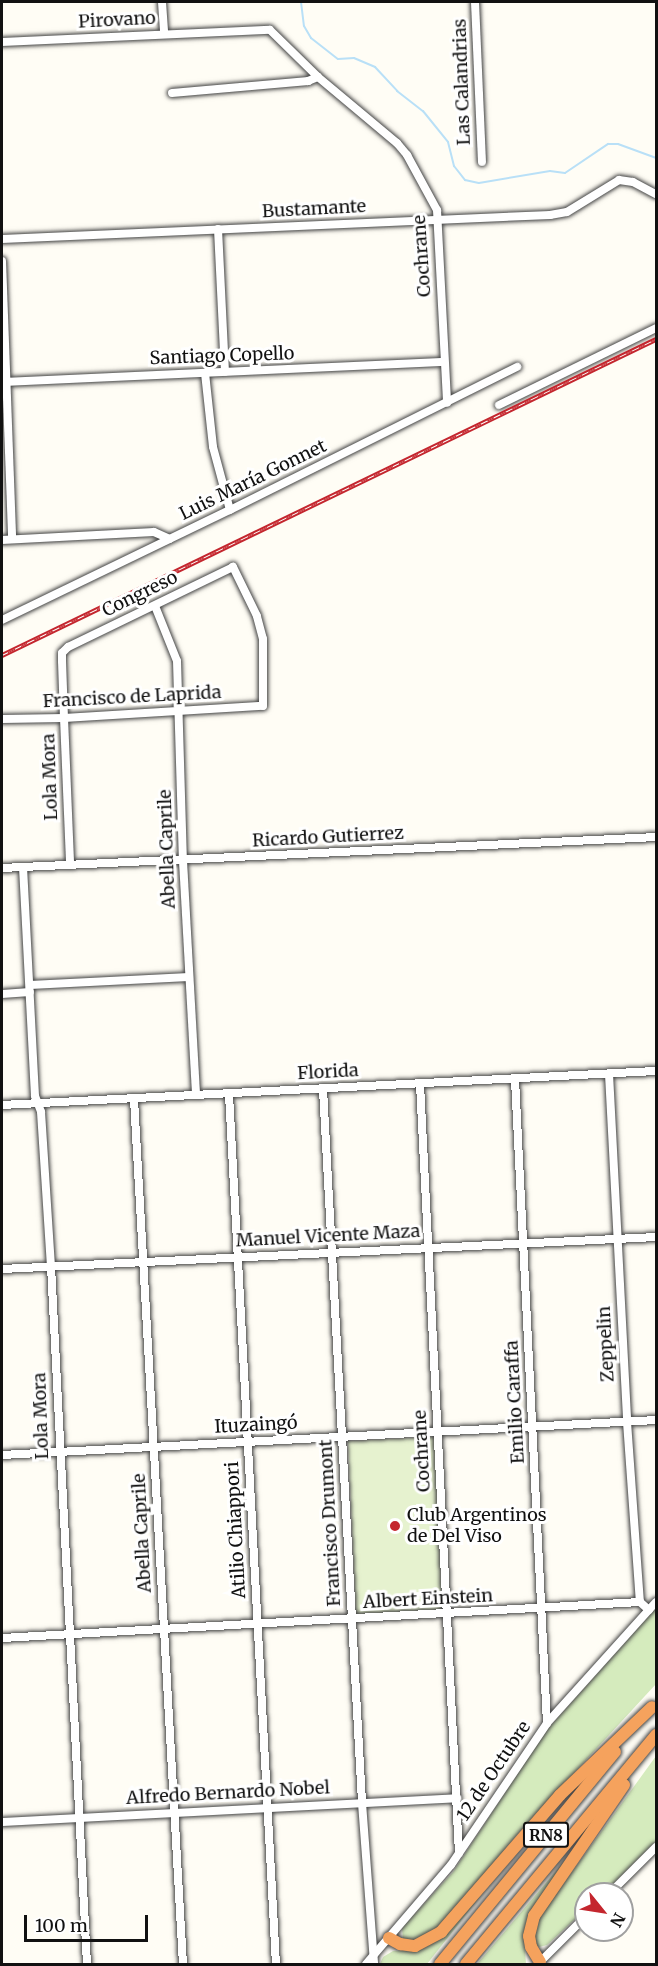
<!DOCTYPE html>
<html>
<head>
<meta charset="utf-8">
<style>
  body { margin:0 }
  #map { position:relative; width:658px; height:1966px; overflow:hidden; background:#fffdf5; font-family:Merriweather,serif }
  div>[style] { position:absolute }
  .green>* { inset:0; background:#d5ebbd }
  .pitch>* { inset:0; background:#e6f2cf }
  .stream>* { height:2px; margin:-1px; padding:0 1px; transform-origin:1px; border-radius:1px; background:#b9e0f7 }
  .roads { filter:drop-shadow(0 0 2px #444) drop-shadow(0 0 2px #444) }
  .minor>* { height:8px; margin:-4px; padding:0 4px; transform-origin:4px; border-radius:4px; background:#fff }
  .highway>* { height:12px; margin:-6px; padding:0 6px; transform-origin:6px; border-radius:6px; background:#f5a25d }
  .rail>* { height:4.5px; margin-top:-2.25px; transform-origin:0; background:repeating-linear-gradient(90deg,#fff 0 7px,#c4262e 0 14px); box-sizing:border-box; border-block:2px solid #c4262e }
  .dots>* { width:16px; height:16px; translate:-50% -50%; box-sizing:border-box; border:3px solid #fff; border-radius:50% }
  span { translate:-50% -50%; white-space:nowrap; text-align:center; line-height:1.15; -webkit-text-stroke:6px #fff; paint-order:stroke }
  .shield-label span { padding:2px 4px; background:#fff; border:2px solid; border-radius:4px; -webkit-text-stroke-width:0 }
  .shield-label { font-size:16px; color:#111; font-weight:700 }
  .street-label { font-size:18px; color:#111 }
  .poi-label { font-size:18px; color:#111 }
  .left { translate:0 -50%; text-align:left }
  .frame { position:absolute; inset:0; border:3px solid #111; pointer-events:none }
  .north { position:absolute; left:574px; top:1882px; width:60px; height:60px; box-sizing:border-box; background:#fff; border:2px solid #a0a0a0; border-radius:50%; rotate:120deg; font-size:16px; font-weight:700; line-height:24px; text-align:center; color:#111 }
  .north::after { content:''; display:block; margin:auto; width:21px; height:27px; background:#c4262e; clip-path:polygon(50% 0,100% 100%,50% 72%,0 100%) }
  .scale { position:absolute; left:24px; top:1915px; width:124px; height:27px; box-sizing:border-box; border:3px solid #111; border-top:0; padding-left:8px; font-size:18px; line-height:21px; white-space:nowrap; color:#111; -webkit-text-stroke:4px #fff; paint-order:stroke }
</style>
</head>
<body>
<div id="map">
  <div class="green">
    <i style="clip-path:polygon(656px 1608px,656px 1684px,516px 1836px,441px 1927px,420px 1941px,403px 1939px,402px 1928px,453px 1872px,545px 1732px)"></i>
    <i style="clip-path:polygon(656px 1756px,656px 1841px,603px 1894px,586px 1894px,586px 1909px,547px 1945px,539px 1947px,536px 1944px,533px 1926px)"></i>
    <i style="clip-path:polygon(573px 1851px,526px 1923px,524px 1936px,526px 1964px,477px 1964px)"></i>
    <i style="clip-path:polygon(513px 1855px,427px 1964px,380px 1964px,383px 1957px,393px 1951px,416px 1950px)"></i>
  </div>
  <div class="pitch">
    <i style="clip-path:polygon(435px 1437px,442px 1611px,356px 1615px,348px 1441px)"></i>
  </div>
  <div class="stream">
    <i style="left:301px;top:2px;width:24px;rotate:83deg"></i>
    <i style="left:304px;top:26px;width:14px;rotate:60deg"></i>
    <i style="left:311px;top:38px;width:34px;rotate:38deg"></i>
    <i style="left:338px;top:59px;width:16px;rotate:-4deg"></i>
    <i style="left:354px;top:58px;width:23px;rotate:23deg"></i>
    <i style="left:375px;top:67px;width:33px;rotate:47deg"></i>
    <i style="left:397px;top:91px;width:33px;rotate:38deg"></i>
    <i style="left:423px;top:111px;width:40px;rotate:51deg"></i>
    <i style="left:448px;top:142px;width:25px;rotate:76deg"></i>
    <i style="left:454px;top:166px;width:18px;rotate:52deg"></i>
    <i style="left:465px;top:180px;width:14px;rotate:12deg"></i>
    <i style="left:479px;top:183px;width:72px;rotate:-9.6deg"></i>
    <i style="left:550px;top:171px;width:15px;rotate:8deg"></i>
    <i style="left:565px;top:173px;width:52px;rotate:-34deg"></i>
    <i style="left:608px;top:144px;width:10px"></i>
    <i style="left:618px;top:144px;width:40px;rotate:20.2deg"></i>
  </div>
  <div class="roads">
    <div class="minor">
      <i style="left:162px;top:2px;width:32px;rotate:86deg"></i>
      <i style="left:475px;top:2px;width:160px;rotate:87.5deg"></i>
      <i style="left:2px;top:42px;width:268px;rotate:-2.6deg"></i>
      <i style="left:270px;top:30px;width:67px;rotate:44.4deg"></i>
      <i style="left:318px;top:77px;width:103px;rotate:39.9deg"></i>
      <i style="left:397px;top:143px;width:16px;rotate:50deg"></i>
      <i style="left:407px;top:155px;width:63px;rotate:61.4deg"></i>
      <i style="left:437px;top:210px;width:193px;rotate:87deg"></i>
      <i style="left:172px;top:93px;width:137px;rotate:-5deg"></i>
      <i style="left:308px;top:81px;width:11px;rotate:-22deg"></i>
      <i style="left:218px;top:229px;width:143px;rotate:87.2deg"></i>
      <i style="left:2px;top:239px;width:549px;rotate:-2.51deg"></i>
      <i style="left:550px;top:215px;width:17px;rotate:-10deg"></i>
      <i style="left:567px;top:212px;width:61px;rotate:-31.6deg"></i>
      <i style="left:619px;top:180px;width:14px;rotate:8deg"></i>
      <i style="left:633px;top:182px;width:26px;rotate:28deg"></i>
      <i style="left:2px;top:261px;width:278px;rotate:87.9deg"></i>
      <i style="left:205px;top:373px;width:74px;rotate:83.8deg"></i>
      <i style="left:213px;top:447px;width:65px;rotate:74.9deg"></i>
      <i style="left:2px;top:382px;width:441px;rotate:-2.6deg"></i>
      <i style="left:499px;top:405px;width:175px;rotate:-26.1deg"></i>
      <i style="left:2px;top:540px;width:152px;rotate:-3deg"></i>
      <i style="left:154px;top:532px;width:17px;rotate:24deg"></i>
      <i style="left:155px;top:606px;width:59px;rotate:68.2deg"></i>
      <i style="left:177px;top:661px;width:200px;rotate:88.3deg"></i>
      <i style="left:183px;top:861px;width:234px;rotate:86.8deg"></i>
      <i style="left:2px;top:620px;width:253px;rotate:-25.8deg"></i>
      <i style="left:230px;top:510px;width:321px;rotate:-26.5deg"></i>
      <i style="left:2px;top:719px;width:62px;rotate:-0.9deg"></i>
      <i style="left:64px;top:718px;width:199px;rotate:-3.5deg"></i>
      <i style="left:263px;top:706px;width:67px;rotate:-90deg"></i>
      <i style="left:263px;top:639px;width:24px;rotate:-105deg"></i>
      <i style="left:257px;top:616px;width:55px;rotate:-116.1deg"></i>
      <i style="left:233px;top:567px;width:183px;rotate:154.1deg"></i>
      <i style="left:68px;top:647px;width:8px;rotate:135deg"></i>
      <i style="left:62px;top:653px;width:8px;rotate:90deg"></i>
      <i style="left:62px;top:661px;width:57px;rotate:88deg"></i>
      <i style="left:64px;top:718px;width:146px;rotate:87.6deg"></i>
      <i style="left:23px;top:867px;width:229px;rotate:87deg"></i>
      <i style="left:35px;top:1096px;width:17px;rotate:69deg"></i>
      <i style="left:41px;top:1112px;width:154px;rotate:86.3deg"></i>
      <i style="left:51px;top:1266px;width:699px;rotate:87.05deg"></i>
      <i style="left:2px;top:868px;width:655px;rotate:-2.71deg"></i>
      <i style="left:30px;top:985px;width:159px;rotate:-2.9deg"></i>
      <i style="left:2px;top:994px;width:28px;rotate:-4deg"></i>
      <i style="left:609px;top:1074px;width:348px;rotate:87deg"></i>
      <i style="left:627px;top:1422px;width:180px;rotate:85.9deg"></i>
      <i style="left:640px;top:1602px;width:12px;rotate:42deg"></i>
      <i style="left:515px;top:1079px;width:645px;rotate:87.16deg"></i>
      <i style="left:420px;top:1084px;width:770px;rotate:87.1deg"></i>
      <i style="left:323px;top:1089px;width:715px;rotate:86.87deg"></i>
      <i style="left:362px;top:1803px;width:161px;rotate:85.7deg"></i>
      <i style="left:229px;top:1094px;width:871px;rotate:86.91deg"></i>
      <i style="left:134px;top:1099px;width:866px;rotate:86.76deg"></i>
      <i style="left:2px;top:1105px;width:655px;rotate:-2.98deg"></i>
      <i style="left:2px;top:1269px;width:655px;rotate:-2.8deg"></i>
      <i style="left:2px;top:1455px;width:655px;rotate:-3.06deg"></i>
      <i style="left:2px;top:1638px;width:639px;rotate:-3.23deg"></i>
      <i style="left:2px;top:1822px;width:456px;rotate:-3deg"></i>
      <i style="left:609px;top:1894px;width:66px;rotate:-45deg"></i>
      <i style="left:366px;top:1964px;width:130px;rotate:-49.4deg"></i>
      <i style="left:451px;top:1865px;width:171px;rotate:-55.9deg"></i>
      <i style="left:547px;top:1723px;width:163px;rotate:-48deg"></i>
      <i style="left:538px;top:1964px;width:68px;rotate:-45deg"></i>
    </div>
    <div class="highway">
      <i style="left:389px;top:1938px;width:13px;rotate:29deg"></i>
      <i style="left:400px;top:1944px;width:15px;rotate:8deg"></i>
      <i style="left:415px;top:1946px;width:30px;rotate:-28deg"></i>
      <i style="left:441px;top:1932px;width:181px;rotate:-49deg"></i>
      <i style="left:560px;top:1795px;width:127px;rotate:-43.7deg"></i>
      <i style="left:540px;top:1962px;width:17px;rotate:-121deg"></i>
      <i style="left:531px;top:1947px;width:11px;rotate:-100deg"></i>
      <i style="left:529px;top:1936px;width:21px;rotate:-76deg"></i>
      <i style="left:534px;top:1916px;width:159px;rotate:-55.5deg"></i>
      <i style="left:440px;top:1964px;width:275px;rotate:-50.5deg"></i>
      <i style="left:466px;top:1964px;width:298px;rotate:-50.3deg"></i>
    </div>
  </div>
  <div class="rail">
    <i style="left:2px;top:655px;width:726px;rotate:-25.79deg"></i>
  </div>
  <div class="dots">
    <i style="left:395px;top:1526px;background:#c4262e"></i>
  </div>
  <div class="shield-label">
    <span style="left:546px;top:1835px">RN8</span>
  </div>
  <div class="street-label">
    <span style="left:117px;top:20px;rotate:-3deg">Pirovano</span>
    <span style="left:462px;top:82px;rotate:-92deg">Las Calandrias</span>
    <span style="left:314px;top:209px;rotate:-3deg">Bustamante</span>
    <span style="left:422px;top:256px;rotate:-94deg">Cochrane</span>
    <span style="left:222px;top:356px;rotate:-2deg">Santiago Copello</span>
    <span style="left:253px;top:480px;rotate:-26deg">Luis María Gonnet</span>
    <span style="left:140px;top:594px;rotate:-26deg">Congreso</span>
    <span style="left:132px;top:697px;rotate:-3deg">Francisco de Laprida</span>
    <span style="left:50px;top:777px;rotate:-92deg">Lola Mora</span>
    <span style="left:328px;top:837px;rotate:-3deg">Ricardo Gutierrez</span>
    <span style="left:167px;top:849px;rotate:-92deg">Abella Caprile</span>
    <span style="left:328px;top:1072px;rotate:-3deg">Florida</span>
    <span style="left:328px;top:1236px;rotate:-3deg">Manuel Vicente Maza</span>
    <span style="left:606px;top:1344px;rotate:-93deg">Zeppelin</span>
    <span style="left:515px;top:1402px;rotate:-93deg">Emilio Caraffa</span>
    <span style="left:41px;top:1416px;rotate:-92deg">Lola Mora</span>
    <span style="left:256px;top:1425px;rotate:-3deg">Ituzaingó</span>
    <span style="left:422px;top:1451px;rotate:-93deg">Cochrane</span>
    <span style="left:330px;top:1523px;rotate:-93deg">Francisco Drumont</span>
    <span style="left:236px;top:1530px;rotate:-93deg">Atilio Chiappori</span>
    <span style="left:142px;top:1533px;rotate:-93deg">Abella Caprile</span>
    <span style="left:428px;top:1599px;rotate:-3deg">Albert Einstein</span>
    <span style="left:494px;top:1771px;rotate:-56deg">12 de Octubre</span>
    <span style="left:228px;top:1793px;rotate:-3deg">Alfredo Bernardo Nobel</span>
  </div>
  <div class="poi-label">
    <span class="left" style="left:407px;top:1526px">Club Argentinos<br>de Del Viso</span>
  </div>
  <div class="frame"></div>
  <div class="north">N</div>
  <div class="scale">100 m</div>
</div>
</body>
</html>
